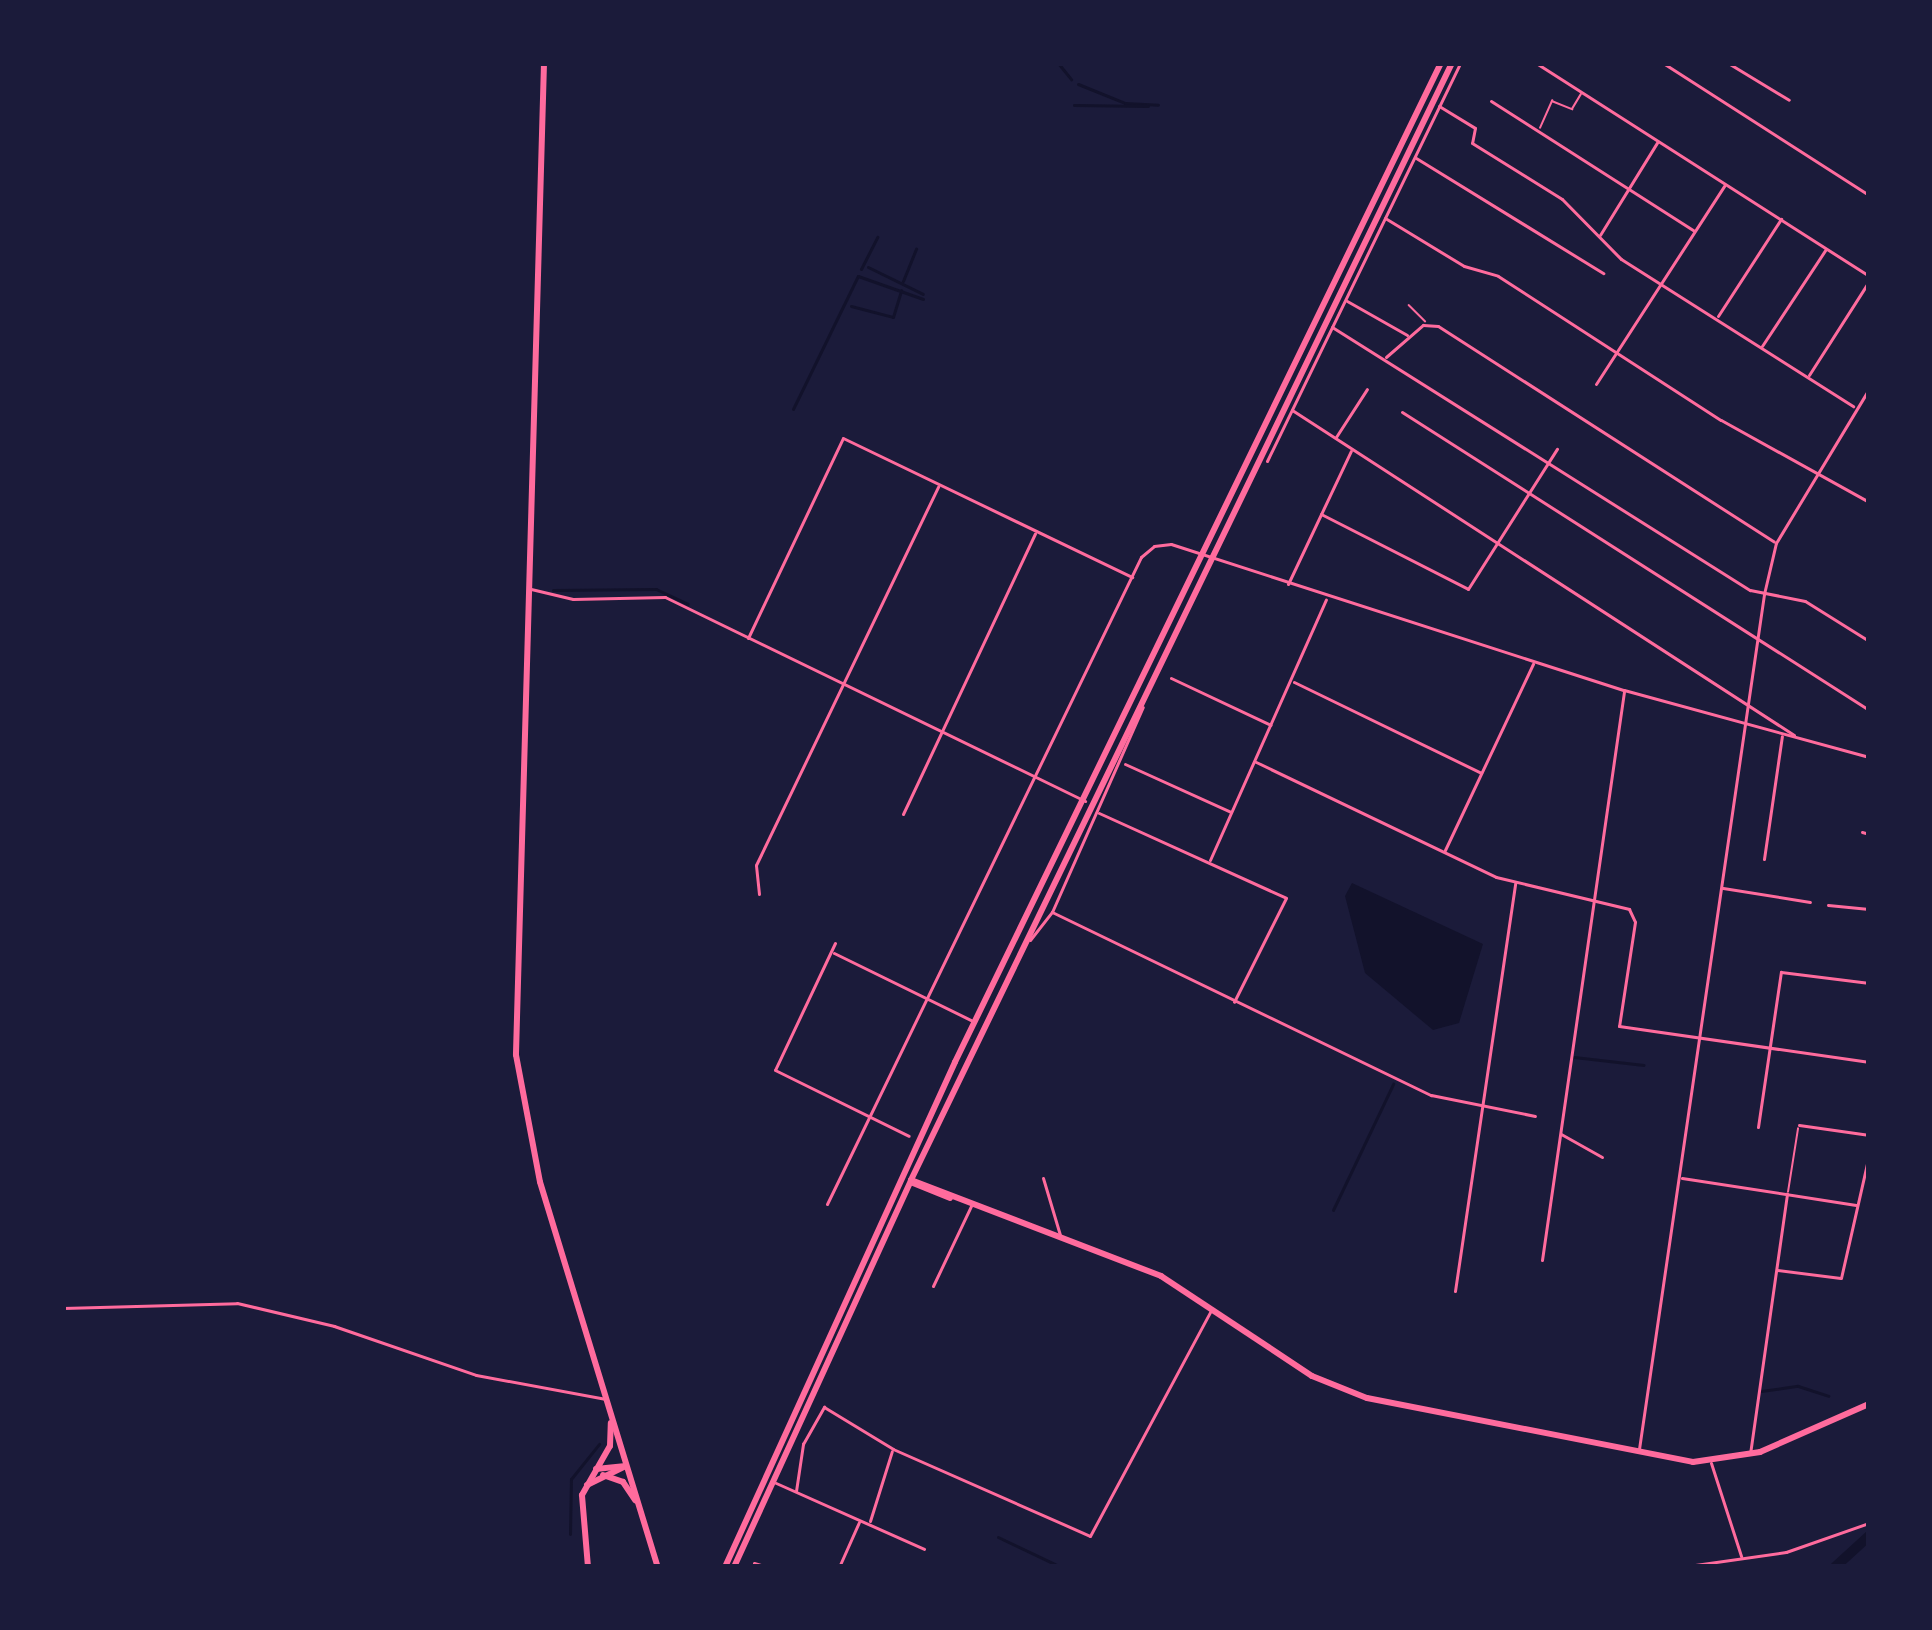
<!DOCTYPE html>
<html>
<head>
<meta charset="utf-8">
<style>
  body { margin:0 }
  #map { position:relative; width:1932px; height:1630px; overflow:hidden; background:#1b1b3a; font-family:"Sofia Sans Condensed",sans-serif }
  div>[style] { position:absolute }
  .water>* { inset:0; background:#12122b }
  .stream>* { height:3px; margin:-1.5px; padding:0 1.5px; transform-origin:1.5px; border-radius:1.5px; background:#12122b }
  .river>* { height:10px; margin:-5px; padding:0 5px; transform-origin:5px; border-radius:5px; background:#12122b }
  .service>* { height:1.5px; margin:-0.75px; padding:0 0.75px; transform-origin:0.75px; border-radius:0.75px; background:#ff6b9d }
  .minor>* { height:3px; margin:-1.5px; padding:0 1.5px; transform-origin:1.5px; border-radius:1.5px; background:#ff6b9d }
  .secondary>* { height:6px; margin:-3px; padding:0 3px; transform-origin:3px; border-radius:3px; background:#ff6b9d }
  span { translate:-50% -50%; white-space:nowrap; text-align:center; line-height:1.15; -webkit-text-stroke:9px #1b1b3a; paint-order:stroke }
  .frame { position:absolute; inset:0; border:66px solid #1b1b3a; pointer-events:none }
</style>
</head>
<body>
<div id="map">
  <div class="water">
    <i style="clip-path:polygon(1352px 883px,1483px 944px,1459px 1023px,1433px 1030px,1365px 973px,1345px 896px)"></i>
  </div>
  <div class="stream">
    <i style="left:1058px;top:63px;width:21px;rotate:51deg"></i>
    <i style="left:1078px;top:84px;width:51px;rotate:22deg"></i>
    <i style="left:1125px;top:103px;width:33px;rotate:3deg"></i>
    <i style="left:1074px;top:105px;width:74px;rotate:0.8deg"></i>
    <i style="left:868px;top:267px;width:61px;rotate:26.1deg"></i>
    <i style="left:861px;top:269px;width:36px;rotate:-63deg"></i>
    <i style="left:903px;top:281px;width:35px;rotate:-68deg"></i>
    <i style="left:851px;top:306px;width:43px;rotate:14.7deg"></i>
    <i style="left:893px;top:317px;width:28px;rotate:-73deg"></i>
    <i style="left:793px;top:409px;width:148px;rotate:-64deg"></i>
    <i style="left:858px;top:276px;width:69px;rotate:19.5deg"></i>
    <i style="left:553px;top:590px;width:103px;rotate:-0.6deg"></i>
    <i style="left:656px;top:589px;width:35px;rotate:25deg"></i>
    <i style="left:1574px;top:1057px;width:70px;rotate:6.5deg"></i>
    <i style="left:1333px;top:1210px;width:140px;rotate:-64.5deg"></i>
    <i style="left:1761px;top:1391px;width:37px;rotate:-8deg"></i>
    <i style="left:1798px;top:1386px;width:32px;rotate:18deg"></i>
    <i style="left:570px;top:1534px;width:55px;rotate:-89deg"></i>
    <i style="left:571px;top:1479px;width:45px;rotate:-51.3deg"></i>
    <i style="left:998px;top:1537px;width:70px;rotate:25.5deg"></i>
  </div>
  <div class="river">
    <i style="left:1835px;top:1567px;width:46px;rotate:-42.4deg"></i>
  </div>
  <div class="service">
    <i style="left:1540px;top:128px;width:30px;rotate:-66deg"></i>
    <i style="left:1552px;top:101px;width:22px;rotate:22deg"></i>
    <i style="left:1572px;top:109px;width:17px;rotate:-59deg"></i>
    <i style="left:1409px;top:305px;width:23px;rotate:45deg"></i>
    <i style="left:1788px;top:1192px;width:64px;rotate:-81deg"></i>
  </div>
  <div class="minor">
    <i style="left:1536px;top:63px;width:395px;rotate:32.6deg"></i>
    <i style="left:1663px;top:63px;width:245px;rotate:32.7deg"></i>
    <i style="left:1728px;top:63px;width:71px;rotate:31.2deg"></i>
    <i style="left:1491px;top:101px;width:241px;rotate:32.6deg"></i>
    <i style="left:1439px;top:106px;width:42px;rotate:31.4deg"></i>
    <i style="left:1475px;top:128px;width:15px;rotate:101deg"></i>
    <i style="left:1472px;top:143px;width:106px;rotate:31.9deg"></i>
    <i style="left:1562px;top:199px;width:84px;rotate:45.5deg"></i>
    <i style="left:1621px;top:259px;width:275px;rotate:32.4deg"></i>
    <i style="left:1416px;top:158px;width:220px;rotate:31.6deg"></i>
    <i style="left:1385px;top:218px;width:92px;rotate:31.3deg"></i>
    <i style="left:1464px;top:266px;width:35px;rotate:16deg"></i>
    <i style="left:1498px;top:276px;width:265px;rotate:32.9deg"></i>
    <i style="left:1721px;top:420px;width:169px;rotate:29deg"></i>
    <i style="left:1600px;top:235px;width:110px;rotate:-58.3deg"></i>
    <i style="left:1347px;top:301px;width:69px;rotate:29.5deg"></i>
    <i style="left:1718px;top:316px;width:116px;rotate:-57deg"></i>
    <i style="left:1332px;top:327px;width:494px;rotate:32.2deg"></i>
    <i style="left:1750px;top:590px;width:56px;rotate:11.3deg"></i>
    <i style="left:1805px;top:601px;width:75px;rotate:32deg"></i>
    <i style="left:1762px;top:346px;width:116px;rotate:-56.6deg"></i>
    <i style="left:1386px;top:357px;width:49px;rotate:-40.9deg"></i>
    <i style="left:1423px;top:325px;width:15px;rotate:4deg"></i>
    <i style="left:1438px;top:326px;width:399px;rotate:32.7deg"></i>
    <i style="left:1809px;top:375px;width:112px;rotate:-57.4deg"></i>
    <i style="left:1596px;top:384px;width:236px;rotate:-57.1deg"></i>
    <i style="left:1292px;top:410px;width:598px;rotate:32.92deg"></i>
    <i style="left:1402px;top:412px;width:554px;rotate:32.54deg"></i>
    <i style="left:1336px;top:437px;width:57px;rotate:-57.1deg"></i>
    <i style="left:1267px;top:461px;width:442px;rotate:-64.1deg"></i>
    <i style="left:1321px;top:514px;width:165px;rotate:27deg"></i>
    <i style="left:1468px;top:589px;width:166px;rotate:-57.6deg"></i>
    <i style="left:1288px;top:584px;width:147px;rotate:-64.7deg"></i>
    <i style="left:531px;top:589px;width:43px;rotate:13.4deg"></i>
    <i style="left:573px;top:599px;width:92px;rotate:-1.2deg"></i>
    <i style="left:665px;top:597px;width:467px;rotate:25.9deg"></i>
    <i style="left:748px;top:638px;width:221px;rotate:-64.6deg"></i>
    <i style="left:843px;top:438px;width:321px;rotate:25.7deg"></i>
    <i style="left:1171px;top:678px;width:110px;rotate:25.2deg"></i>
    <i style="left:1294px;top:682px;width:208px;rotate:25.9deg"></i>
    <i style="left:1256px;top:762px;width:266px;rotate:25.6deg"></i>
    <i style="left:1496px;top:877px;width:137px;rotate:13.5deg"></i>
    <i style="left:1629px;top:909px;width:14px;rotate:65deg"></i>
    <i style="left:1635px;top:922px;width:105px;rotate:98.7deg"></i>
    <i style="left:1619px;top:1026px;width:253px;rotate:8.2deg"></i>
    <i style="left:1125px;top:764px;width:116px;rotate:24.4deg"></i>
    <i style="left:1099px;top:813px;width:205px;rotate:24.4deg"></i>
    <i style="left:1286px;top:898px;width:116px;rotate:116.6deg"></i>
    <i style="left:903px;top:814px;width:310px;rotate:-64.8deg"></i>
    <i style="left:1862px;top:832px;width:7px;rotate:16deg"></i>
    <i style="left:1445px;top:850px;width:206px;rotate:-64.7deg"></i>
    <i style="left:1764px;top:859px;width:124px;rotate:-81.7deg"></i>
    <i style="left:1210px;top:860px;width:285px;rotate:-66deg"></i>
    <i style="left:1723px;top:888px;width:88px;rotate:9.1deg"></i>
    <i style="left:759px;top:894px;width:29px;rotate:-96deg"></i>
    <i style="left:756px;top:865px;width:420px;rotate:-64.3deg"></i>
    <i style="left:1828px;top:905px;width:41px;rotate:5.6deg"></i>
    <i style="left:1052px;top:912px;width:421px;rotate:25.8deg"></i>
    <i style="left:1431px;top:1095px;width:106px;rotate:11.4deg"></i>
    <i style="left:1030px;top:940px;width:36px;rotate:-52deg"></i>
    <i style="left:1052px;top:912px;width:224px;rotate:-66.1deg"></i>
    <i style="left:835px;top:943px;width:140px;rotate:115.3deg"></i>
    <i style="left:775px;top:1070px;width:149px;rotate:26.2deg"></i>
    <i style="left:834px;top:953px;width:153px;rotate:26.1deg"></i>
    <i style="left:1799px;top:1125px;width:71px;rotate:8.1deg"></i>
    <i style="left:1758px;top:1127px;width:157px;rotate:-81.6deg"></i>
    <i style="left:1781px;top:972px;width:89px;rotate:7.1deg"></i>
    <i style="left:1561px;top:1134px;width:47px;rotate:29.3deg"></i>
    <i style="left:1043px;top:1178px;width:59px;rotate:73.4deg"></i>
    <i style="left:1682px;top:1178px;width:176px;rotate:8.8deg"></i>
    <i style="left:827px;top:1204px;width:719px;rotate:-64.11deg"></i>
    <i style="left:1141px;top:557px;width:17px;rotate:-40deg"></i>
    <i style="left:1154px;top:546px;width:17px;rotate:-7deg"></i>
    <i style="left:1171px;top:544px;width:476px;rotate:17.9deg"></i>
    <i style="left:1624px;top:690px;width:254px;rotate:15.3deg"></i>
    <i style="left:1542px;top:1260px;width:574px;rotate:-81.79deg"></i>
    <i style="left:1777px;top:1270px;width:64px;rotate:7.1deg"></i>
    <i style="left:1841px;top:1278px;width:126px;rotate:-77.2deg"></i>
    <i style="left:933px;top:1286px;width:89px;rotate:-64.6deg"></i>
    <i style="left:1455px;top:1291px;width:412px;rotate:-81.6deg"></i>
    <i style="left:63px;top:1308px;width:174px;rotate:-1.6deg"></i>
    <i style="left:237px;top:1303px;width:100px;rotate:13.3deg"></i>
    <i style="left:334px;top:1326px;width:150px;rotate:19deg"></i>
    <i style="left:476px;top:1375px;width:132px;rotate:10.5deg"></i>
    <i style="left:1639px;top:1449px;width:864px;rotate:-81.68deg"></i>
    <i style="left:1764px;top:594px;width:52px;rotate:-76.8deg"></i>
    <i style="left:1776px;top:543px;width:180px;rotate:-58.9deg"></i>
    <i style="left:1750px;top:1454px;width:263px;rotate:-81.9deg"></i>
    <i style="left:1711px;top:1463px;width:98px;rotate:72.1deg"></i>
    <i style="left:776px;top:1483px;width:162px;rotate:24deg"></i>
    <i style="left:796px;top:1491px;width:48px;rotate:-81.5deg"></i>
    <i style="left:803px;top:1444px;width:43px;rotate:-60.4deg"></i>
    <i style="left:824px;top:1407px;width:81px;rotate:31.3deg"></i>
    <i style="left:893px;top:1449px;width:215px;rotate:23.8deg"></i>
    <i style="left:1090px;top:1536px;width:256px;rotate:-61.8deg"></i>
    <i style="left:870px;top:1521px;width:73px;rotate:-72.6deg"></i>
    <i style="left:754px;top:1563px;width:14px;rotate:17deg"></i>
    <i style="left:839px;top:1567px;width:49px;rotate:-66deg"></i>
    <i style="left:1681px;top:1567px;width:106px;rotate:-8.1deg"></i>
    <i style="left:1786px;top:1552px;width:88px;rotate:-19.3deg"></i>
  </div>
  <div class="secondary">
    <i style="left:544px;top:63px;width:992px;rotate:91.62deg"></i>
    <i style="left:516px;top:1055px;width:129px;rotate:79.3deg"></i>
    <i style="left:540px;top:1182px;width:403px;rotate:73deg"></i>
    <i style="left:911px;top:1180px;width:268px;rotate:21deg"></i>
    <i style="left:1161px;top:1276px;width:181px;rotate:33.5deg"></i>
    <i style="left:1312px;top:1376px;width:59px;rotate:21.8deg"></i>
    <i style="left:1367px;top:1398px;width:332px;rotate:11.1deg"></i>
    <i style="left:1693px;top:1462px;width:68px;rotate:-8.5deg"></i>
    <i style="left:1760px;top:1452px;width:119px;rotate:-23.8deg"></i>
    <i style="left:913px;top:1183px;width:40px;rotate:22deg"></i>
    <i style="left:596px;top:1469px;width:30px;rotate:-6deg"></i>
    <i style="left:603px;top:1475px;width:21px;rotate:19deg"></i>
    <i style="left:623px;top:1482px;width:22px;rotate:56deg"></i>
    <i style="left:587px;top:1485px;width:43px;rotate:-26deg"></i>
    <i style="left:588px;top:1567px;width:72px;rotate:-94.8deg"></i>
    <i style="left:582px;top:1495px;width:56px;rotate:-60.3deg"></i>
    <i style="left:610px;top:1446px;width:23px;rotate:-88deg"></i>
    <i style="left:725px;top:1567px;width:555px;rotate:-65.51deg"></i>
    <i style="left:955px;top:1062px;width:1111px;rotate:-64.06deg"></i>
    <i style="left:734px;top:1567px;width:426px;rotate:-65.4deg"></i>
    <i style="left:911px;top:1180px;width:1241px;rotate:-64.16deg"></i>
  </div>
  <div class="frame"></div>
</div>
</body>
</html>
